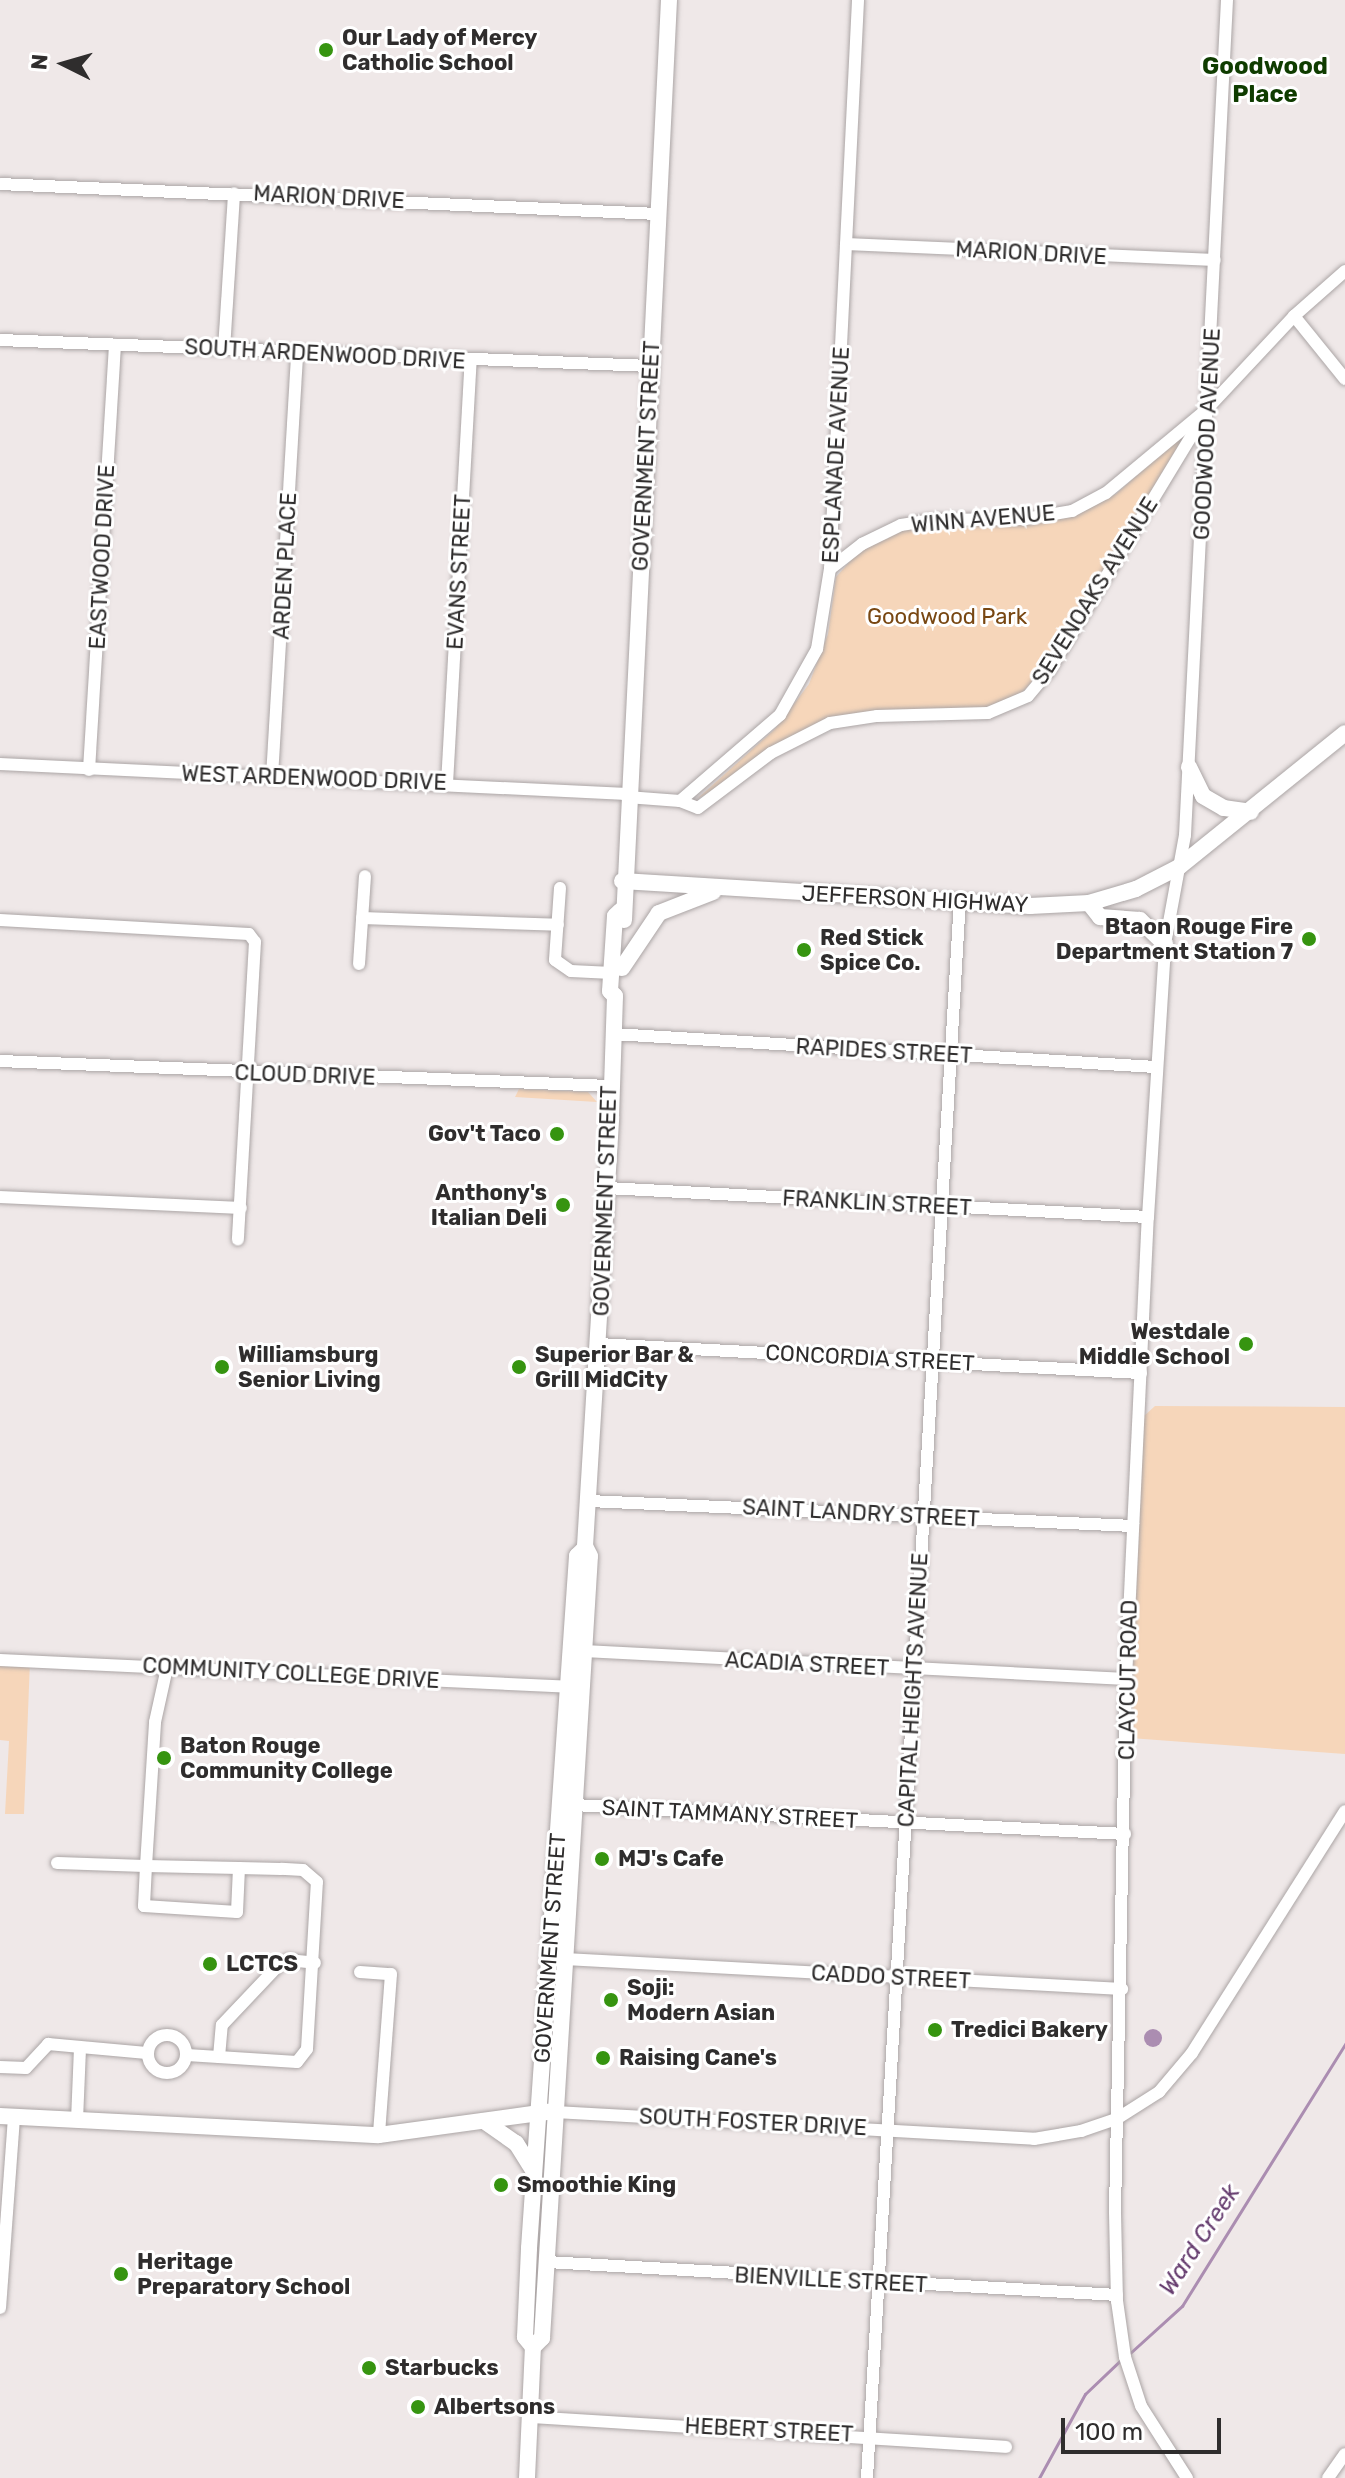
<!DOCTYPE html>
<html>
<head>
<meta charset="utf-8">
<style>
  body { margin:0 }
  #map { position:relative; width:1345px; height:2478px; overflow:hidden; background:#efe8e8; font-family:Rubik,sans-serif }
  div>[style] { position:absolute }
  .green>* { inset:0; background:#f6d6ba }
  .water>* { inset:0; background:#ab8db1 }
  .round { border-radius:50% }
  .stream>* { height:3px; margin:-1.5px; padding:0 1.5px; transform-origin:1.5px; border-radius:1.5px; background:#ab8db1 }
  .roads { filter:drop-shadow(0 0 2px #aba5a5) drop-shadow(0 0 2px #aba5a5) }
  .minor>* { height:12px; margin:-6px; padding:0 6px; transform-origin:6px; border-radius:6px; background:#fff }
  .minor>.ring { margin:-6px; padding:0; box-sizing:content-box; background:none; border:12px solid #fff; border-radius:50% }
  .major>* { height:16px; margin:-8px; padding:0 8px; transform-origin:8px; border-radius:8px; background:#fff }
  .dots>* { width:22px; height:22px; translate:-50% -50%; box-sizing:border-box; border:4px solid #fff; border-radius:50% }
  span { translate:-50% -50%; white-space:nowrap; text-align:center; line-height:1.15; -webkit-text-stroke:6px #fff; paint-order:stroke }
  .poi-label { font-size:22px; color:#2f2d2d; font-weight:700 }
  .left { translate:0 -50%; text-align:left }
  .right { translate:-100% -50%; text-align:right }
  .street-label { font-size:22px; color:#2f2d2d }
  .park-label { font-size:22px; color:#784712 }
  .neighbourhood-label { font-size:24px; color:#0f3c00; font-weight:700 }
  .water-label { font-size:24px; color:#673e70; font-style:italic }
  .north { position:absolute; left:24px; top:24px; width:80px; height:80px; -webkit-text-stroke:6px #fff; paint-order:stroke; rotate:275deg; font-size:22px; font-weight:700; line-height:32px; text-align:center; color:#2f2d2d }
  .north::after { content:''; display:block; margin:auto; width:28px; height:36px; background:#2f2d2d; clip-path:polygon(50% 0,100% 100%,50% 72%,0 100%) }
  .scale { position:absolute; left:1061px; top:2418px; width:160px; height:36px; box-sizing:border-box; border:4px solid #2f2d2d; border-top:0; padding-left:10px; font-size:24px; line-height:28px; white-space:nowrap; color:#2f2d2d; -webkit-text-stroke:6px #fff; paint-order:stroke }
</style>
</head>
<body>
<div id="map">
  <div class="green">
    <i style="clip-path:polygon(1187px 431px,1045px 667px,1019px 696px,991px 709px,838px 717px,697px 799px,775px 729px,809px 684px,828px 634px,836px 577px,863px 547px,892px 532px,930px 524px,1069px 516px,1116px 494px)"></i>
    <i style="clip-path:polygon(519px 1089px,588px 1092px,597px 1102px,515px 1097px)"></i>
    <i style="clip-path:polygon(1155px 1406px,1345px 1407px,1345px 1754px,1130px 1738px,1144px 1416px)"></i>
    <i style="clip-path:polygon(0 1660px,30px 1661px,24px 1814px,5px 1814px,9px 1741px,0 1740px)"></i>
  </div>
  <div class="water">
    <i class="round" style="left:1144px;top:2029px;width:18px;height:18px"></i>
  </div>
  <div class="stream">
    <i style="left:1129px;top:2354px;width:72px;rotate:-42.2deg"></i>
    <i style="left:1182px;top:2306px;width:309px;rotate:-58.1deg"></i>
    <i style="left:1039px;top:2478px;width:96px;rotate:-61.3deg"></i>
    <i style="left:1085px;top:2394px;width:52px;rotate:-43.5deg"></i>
  </div>
  <div class="roads">
    <div class="minor">
      <i style="left:0;top:184px;width:660px;rotate:2.61deg"></i>
      <i style="left:846px;top:244px;width:369px;rotate:2.5deg"></i>
      <i style="left:1294px;top:316px;width:81px;rotate:51deg"></i>
      <i style="left:0;top:340px;width:651px;rotate:2.29deg"></i>
      <i style="left:224px;top:349px;width:156px;rotate:-86.3deg"></i>
      <i style="left:830px;top:569px;width:41px;rotate:-38deg"></i>
      <i style="left:862px;top:544px;width:43px;rotate:-26deg"></i>
      <i style="left:901px;top:525px;width:31px;rotate:-9deg"></i>
      <i style="left:932px;top:520px;width:93px;rotate:-0.6deg"></i>
      <i style="left:1025px;top:519px;width:48px;rotate:-9.7deg"></i>
      <i style="left:1072px;top:511px;width:38px;rotate:-28deg"></i>
      <i style="left:1106px;top:493px;width:130px;rotate:-39.7deg"></i>
      <i style="left:0;top:764px;width:628px;rotate:2.74deg"></i>
      <i style="left:89px;top:770px;width:426px;rotate:-86.5deg"></i>
      <i style="left:272px;top:777px;width:424px;rotate:-86.6deg"></i>
      <i style="left:447px;top:784px;width:425px;rotate:-86.8deg"></i>
      <i style="left:627px;top:797px;width:53px;rotate:4.3deg"></i>
      <i style="left:680px;top:801px;width:132px;rotate:-40.7deg"></i>
      <i style="left:780px;top:715px;width:76px;rotate:-60.7deg"></i>
      <i style="left:817px;top:649px;width:81px;rotate:-80.8deg"></i>
      <i style="left:830px;top:569px;width:570px;rotate:-87.18deg"></i>
      <i style="left:680px;top:801px;width:19px;rotate:21deg"></i>
      <i style="left:698px;top:808px;width:91px;rotate:-37deg"></i>
      <i style="left:771px;top:753px;width:66px;rotate:-27deg"></i>
      <i style="left:830px;top:723px;width:48px;rotate:-8.5deg"></i>
      <i style="left:877px;top:716px;width:111px;rotate:-1.5deg"></i>
      <i style="left:988px;top:713px;width:43px;rotate:-23deg"></i>
      <i style="left:1028px;top:696px;width:33px;rotate:-50deg"></i>
      <i style="left:1049px;top:671px;width:307px;rotate:-58.8deg"></i>
      <i style="left:1208px;top:408px;width:126px;rotate:-46.9deg"></i>
      <i style="left:1294px;top:316px;width:68px;rotate:-41.4deg"></i>
      <i style="left:560px;top:888px;width:72px;rotate:94deg"></i>
      <i style="left:555px;top:960px;width:19px;rotate:35deg"></i>
      <i style="left:571px;top:971px;width:41px;rotate:2.8deg"></i>
      <i style="left:362px;top:918px;width:196px;rotate:2deg"></i>
      <i style="left:0;top:920px;width:249px;rotate:3.2deg"></i>
      <i style="left:249px;top:934px;width:10px;rotate:53deg"></i>
      <i style="left:255px;top:942px;width:298px;rotate:93.3deg"></i>
      <i style="left:359px;top:964px;width:88px;rotate:-86.1deg"></i>
      <i style="left:613px;top:1034px;width:544px;rotate:3.48deg"></i>
      <i style="left:0;top:1061px;width:611px;rotate:2.35deg"></i>
      <i style="left:607px;top:1188px;width:542px;rotate:3.07deg"></i>
      <i style="left:0;top:1197px;width:241px;rotate:2.6deg"></i>
      <i style="left:598px;top:1344px;width:544px;rotate:3.06deg"></i>
      <i style="left:589px;top:1501px;width:545px;rotate:2.63deg"></i>
      <i style="left:584px;top:1651px;width:543px;rotate:2.96deg"></i>
      <i style="left:0;top:1660px;width:575px;rotate:2.69deg"></i>
      <i style="left:574px;top:1805px;width:552px;rotate:3.01deg"></i>
      <i style="left:57px;top:1863px;width:89px;rotate:1.9deg"></i>
      <i style="left:146px;top:1866px;width:144px;rotate:-86.4deg"></i>
      <i style="left:155px;top:1722px;width:55px;rotate:-77.5deg"></i>
      <i style="left:565px;top:1959px;width:558px;rotate:3.08deg"></i>
      <i style="left:360px;top:1972px;width:31px;rotate:4deg"></i>
      <i style="left:391px;top:1974px;width:161px;rotate:94.3deg"></i>
      <i class="ring" style="left:148px;top:2035px;width:26px;height:26px"></i>
      <i style="left:187px;top:2055px;width:110px;rotate:3.6deg"></i>
      <i style="left:297px;top:2062px;width:16px;rotate:-52deg"></i>
      <i style="left:307px;top:2049px;width:167px;rotate:-86.6deg"></i>
      <i style="left:317px;top:1882px;width:18px;rotate:-139deg"></i>
      <i style="left:303px;top:1870px;width:22px;rotate:-177deg"></i>
      <i style="left:281px;top:1869px;width:42px;rotate:-178.6deg"></i>
      <i style="left:239px;top:1868px;width:93px;rotate:-178.8deg"></i>
      <i style="left:146px;top:1866px;width:40px;rotate:92.9deg"></i>
      <i style="left:144px;top:1906px;width:93px;rotate:3.7deg"></i>
      <i style="left:237px;top:1912px;width:44px;rotate:-87.4deg"></i>
      <i style="left:219px;top:2057px;width:32px;rotate:-85deg"></i>
      <i style="left:222px;top:2025px;width:81px;rotate:-46.5deg"></i>
      <i style="left:278px;top:1966px;width:12px;rotate:-31deg"></i>
      <i style="left:288px;top:1960px;width:27px;rotate:6deg"></i>
      <i style="left:0;top:2067px;width:26px;rotate:2deg"></i>
      <i style="left:26px;top:2068px;width:33px;rotate:-47deg"></i>
      <i style="left:48px;top:2044px;width:99px;rotate:5.2deg"></i>
      <i style="left:555px;top:2112px;width:480px;rotate:3.2deg"></i>
      <i style="left:1034px;top:2139px;width:48px;rotate:-9.7deg"></i>
      <i style="left:1081px;top:2131px;width:39px;rotate:-19deg"></i>
      <i style="left:1118px;top:2118px;width:49px;rotate:-32.4deg"></i>
      <i style="left:1159px;top:2092px;width:51px;rotate:-49.8deg"></i>
      <i style="left:1192px;top:2053px;width:286px;rotate:-57.7deg"></i>
      <i style="left:77px;top:2120px;width:72px;rotate:-87.6deg"></i>
      <i style="left:547px;top:2262px;width:571px;rotate:3.31deg"></i>
      <i style="left:0;top:2308px;width:193px;rotate:-85.8deg"></i>
      <i style="left:530px;top:2417px;width:477px;rotate:3.6deg"></i>
      <i style="left:867px;top:2478px;width:1580px;rotate:-86.63deg"></i>
      <i style="left:1187px;top:2478px;width:85px;rotate:-122.6deg"></i>
      <i style="left:1141px;top:2406px;width:52px;rotate:-108.1deg"></i>
      <i style="left:1125px;top:2357px;width:57px;rotate:-98.1deg"></i>
      <i style="left:1117px;top:2301px;width:90px;rotate:-91.3deg"></i>
      <i style="left:1115px;top:2211px;width:532px;rotate:-88.82deg"></i>
      <i style="left:1126px;top:1679px;width:463px;rotate:-87.3deg"></i>
      <i style="left:1148px;top:1217px;width:274px;rotate:-86.4deg"></i>
      <i style="left:1165px;top:944px;width:111px;rotate:-79.6deg"></i>
      <i style="left:1185px;top:835px;width:836px;rotate:-87.12deg"></i>
      <i style="left:1328px;top:2478px;width:29px;rotate:-55deg"></i>
    </div>
    <div class="major">
      <i style="left:1189px;top:767px;width:32px;rotate:64deg"></i>
      <i style="left:1203px;top:796px;width:24px;rotate:30deg"></i>
      <i style="left:1224px;top:808px;width:27px;rotate:8deg"></i>
      <i style="left:622px;top:881px;width:409px;rotate:3.5deg"></i>
      <i style="left:1030px;top:906px;width:59px;rotate:-2.9deg"></i>
      <i style="left:1089px;top:903px;width:49px;rotate:-16.6deg"></i>
      <i style="left:1136px;top:889px;width:48px;rotate:-27.1deg"></i>
      <i style="left:1179px;top:867px;width:213px;rotate:-38.9deg"></i>
      <i style="left:1089px;top:903px;width:18px;rotate:52deg"></i>
      <i style="left:1100px;top:917px;width:40px;rotate:4.3deg"></i>
      <i style="left:1140px;top:920px;width:35px;rotate:44deg"></i>
      <i style="left:624px;top:920px;width:921px;rotate:-87.2deg"></i>
      <i style="left:622px;top:968px;width:66px;rotate:-56.1deg"></i>
      <i style="left:659px;top:913px;width:58px;rotate:-21.3deg"></i>
      <i style="left:0;top:2116px;width:379px;rotate:2.9deg"></i>
      <i style="left:379px;top:2135px;width:171px;rotate:-7.8deg"></i>
      <i style="left:484px;top:2121px;width:39px;rotate:35deg"></i>
      <i style="left:516px;top:2143px;width:34px;rotate:58deg"></i>
      <i style="left:533px;top:2347px;width:13px;rotate:-45deg"></i>
      <i style="left:542px;top:2338px;width:783px;rotate:-86.49deg"></i>
      <i style="left:590px;top:1556px;width:11px;rotate:-117deg"></i>
      <i style="left:585px;top:1546px;width:430px;rotate:-86.5deg"></i>
      <i style="left:611px;top:1117px;width:121px;rotate:-88.1deg"></i>
      <i style="left:615px;top:996px;width:7px;rotate:-135deg"></i>
      <i style="left:610px;top:991px;width:75px;rotate:-86.2deg"></i>
      <i style="left:615px;top:916px;width:7px;rotate:-45deg"></i>
      <i style="left:527px;top:2478px;width:131px;rotate:-87.4deg"></i>
      <i style="left:533px;top:2347px;width:13px;rotate:-129deg"></i>
      <i style="left:525px;top:2337px;width:89px;rotate:-87.4deg"></i>
      <i style="left:529px;top:2248px;width:694px;rotate:-86.03deg"></i>
      <i style="left:577px;top:1556px;width:10px;rotate:-45deg"></i>
    </div>
  </div>
  <div class="dots">
    <i style="left:326px;top:50px;background:#369410"></i>
    <i style="left:1309px;top:939px;background:#369410"></i>
    <i style="left:804px;top:950px;background:#369410"></i>
    <i style="left:557px;top:1134px;background:#369410"></i>
    <i style="left:563px;top:1205px;background:#369410"></i>
    <i style="left:1246px;top:1344px;background:#369410"></i>
    <i style="left:222px;top:1367px;background:#369410"></i>
    <i style="left:519px;top:1367px;background:#369410"></i>
    <i style="left:164px;top:1758px;background:#369410"></i>
    <i style="left:602px;top:1859px;background:#369410"></i>
    <i style="left:210px;top:1964px;background:#369410"></i>
    <i style="left:611px;top:2000px;background:#369410"></i>
    <i style="left:935px;top:2030px;background:#369410"></i>
    <i style="left:603px;top:2058px;background:#369410"></i>
    <i style="left:501px;top:2185px;background:#369410"></i>
    <i style="left:121px;top:2274px;background:#369410"></i>
    <i style="left:369px;top:2368px;background:#369410"></i>
    <i style="left:418px;top:2407px;background:#369410"></i>
  </div>
  <div class="poi-label">
    <span class="left" style="left:342px;top:50px">Our Lady of Mercy<br>Catholic School</span>
    <span class="right" style="left:1293px;top:939px">Btaon Rouge Fire<br>Department Station 7</span>
    <span class="left" style="left:820px;top:950px">Red Stick<br>Spice Co.</span>
    <span class="right" style="left:541px;top:1134px">Gov't Taco</span>
    <span class="right" style="left:547px;top:1205px">Anthony's<br>Italian Deli</span>
    <span class="right" style="left:1230px;top:1344px">Westdale<br>Middle School</span>
    <span class="left" style="left:238px;top:1367px">Williamsburg<br>Senior Living</span>
    <span class="left" style="left:535px;top:1367px">Superior Bar &amp;<br>Grill MidCity</span>
    <span class="left" style="left:180px;top:1758px">Baton Rouge<br>Community College</span>
    <span class="left" style="left:618px;top:1859px">MJ's Cafe</span>
    <span class="left" style="left:226px;top:1964px">LCTCS</span>
    <span class="left" style="left:627px;top:2000px">Soji:<br>Modern Asian</span>
    <span class="left" style="left:951px;top:2030px">Tredici Bakery</span>
    <span class="left" style="left:619px;top:2058px">Raising Cane's</span>
    <span class="left" style="left:517px;top:2185px">Smoothie King</span>
    <span class="left" style="left:137px;top:2274px">Heritage<br>Preparatory School</span>
    <span class="left" style="left:385px;top:2368px">Starbucks</span>
    <span class="left" style="left:434px;top:2407px">Albertsons</span>
  </div>
  <div class="street-label">
    <span style="left:329px;top:197px;rotate:3deg">MARION DRIVE</span>
    <span style="left:1031px;top:253px;rotate:3deg">MARION DRIVE</span>
    <span style="left:325px;top:354px;rotate:3deg">SOUTH ARDENWOOD DRIVE</span>
    <span style="left:1207px;top:434px;rotate:-87deg">GOODWOOD AVENUE</span>
    <span style="left:836px;top:455px;rotate:-87deg">ESPLANADE AVENUE</span>
    <span style="left:646px;top:456px;rotate:-87deg">GOVERNMENT STREET</span>
    <span style="left:983px;top:519px;rotate:-5deg">WINN AVENUE</span>
    <span style="left:102px;top:557px;rotate:-87deg">EASTWOOD DRIVE</span>
    <span style="left:285px;top:566px;rotate:-87deg">ARDEN PLACE</span>
    <span style="left:459px;top:572px;rotate:-87deg">EVANS STREET</span>
    <span style="left:1095px;top:591px;rotate:-58deg">SEVENOAKS AVENUE</span>
    <span style="left:314px;top:778px;rotate:2deg">WEST ARDENWOOD DRIVE</span>
    <span style="left:915px;top:899px;rotate:3deg">JEFFERSON HIGHWAY</span>
    <span style="left:884px;top:1051px;rotate:3deg">RAPIDES STREET</span>
    <span style="left:305px;top:1075px;rotate:2deg">CLOUD DRIVE</span>
    <span style="left:605px;top:1201px;rotate:-88deg">GOVERNMENT STREET</span>
    <span style="left:877px;top:1203px;rotate:3deg">FRANKLIN STREET</span>
    <span style="left:870px;top:1358px;rotate:3deg">CONCORDIA STREET</span>
    <span style="left:861px;top:1513px;rotate:3deg">SAINT LANDRY STREET</span>
    <span style="left:807px;top:1664px;rotate:3deg">ACADIA STREET</span>
    <span style="left:291px;top:1673px;rotate:3deg">COMMUNITY COLLEGE DRIVE</span>
    <span style="left:1128px;top:1680px;rotate:-89deg">CLAYCUT ROAD</span>
    <span style="left:913px;top:1690px;rotate:-87deg">CAPITAL HEIGHTS AVENUE</span>
    <span style="left:730px;top:1814px;rotate:3deg">SAINT TAMMANY STREET</span>
    <span style="left:550px;top:1948px;rotate:-86deg">GOVERNMENT STREET</span>
    <span style="left:891px;top:1977px;rotate:3deg">CADDO STREET</span>
    <span style="left:753px;top:2122px;rotate:3deg">SOUTH FOSTER DRIVE</span>
    <span style="left:831px;top:2280px;rotate:3deg">BIENVILLE STREET</span>
    <span style="left:769px;top:2430px;rotate:3deg">HEBERT STREET</span>
  </div>
  <div class="park-label">
    <span style="left:947px;top:617px">Goodwood Park</span>
  </div>
  <div class="neighbourhood-label">
    <span style="left:1265px;top:81px">Goodwood<br>Place</span>
  </div>
  <div class="water-label">
    <span style="left:1200px;top:2240px;rotate:-57deg">Ward Creek</span>
  </div>
  <div class="north">N</div>
  <div class="scale">100 m</div>
</div>
</body>
</html>
